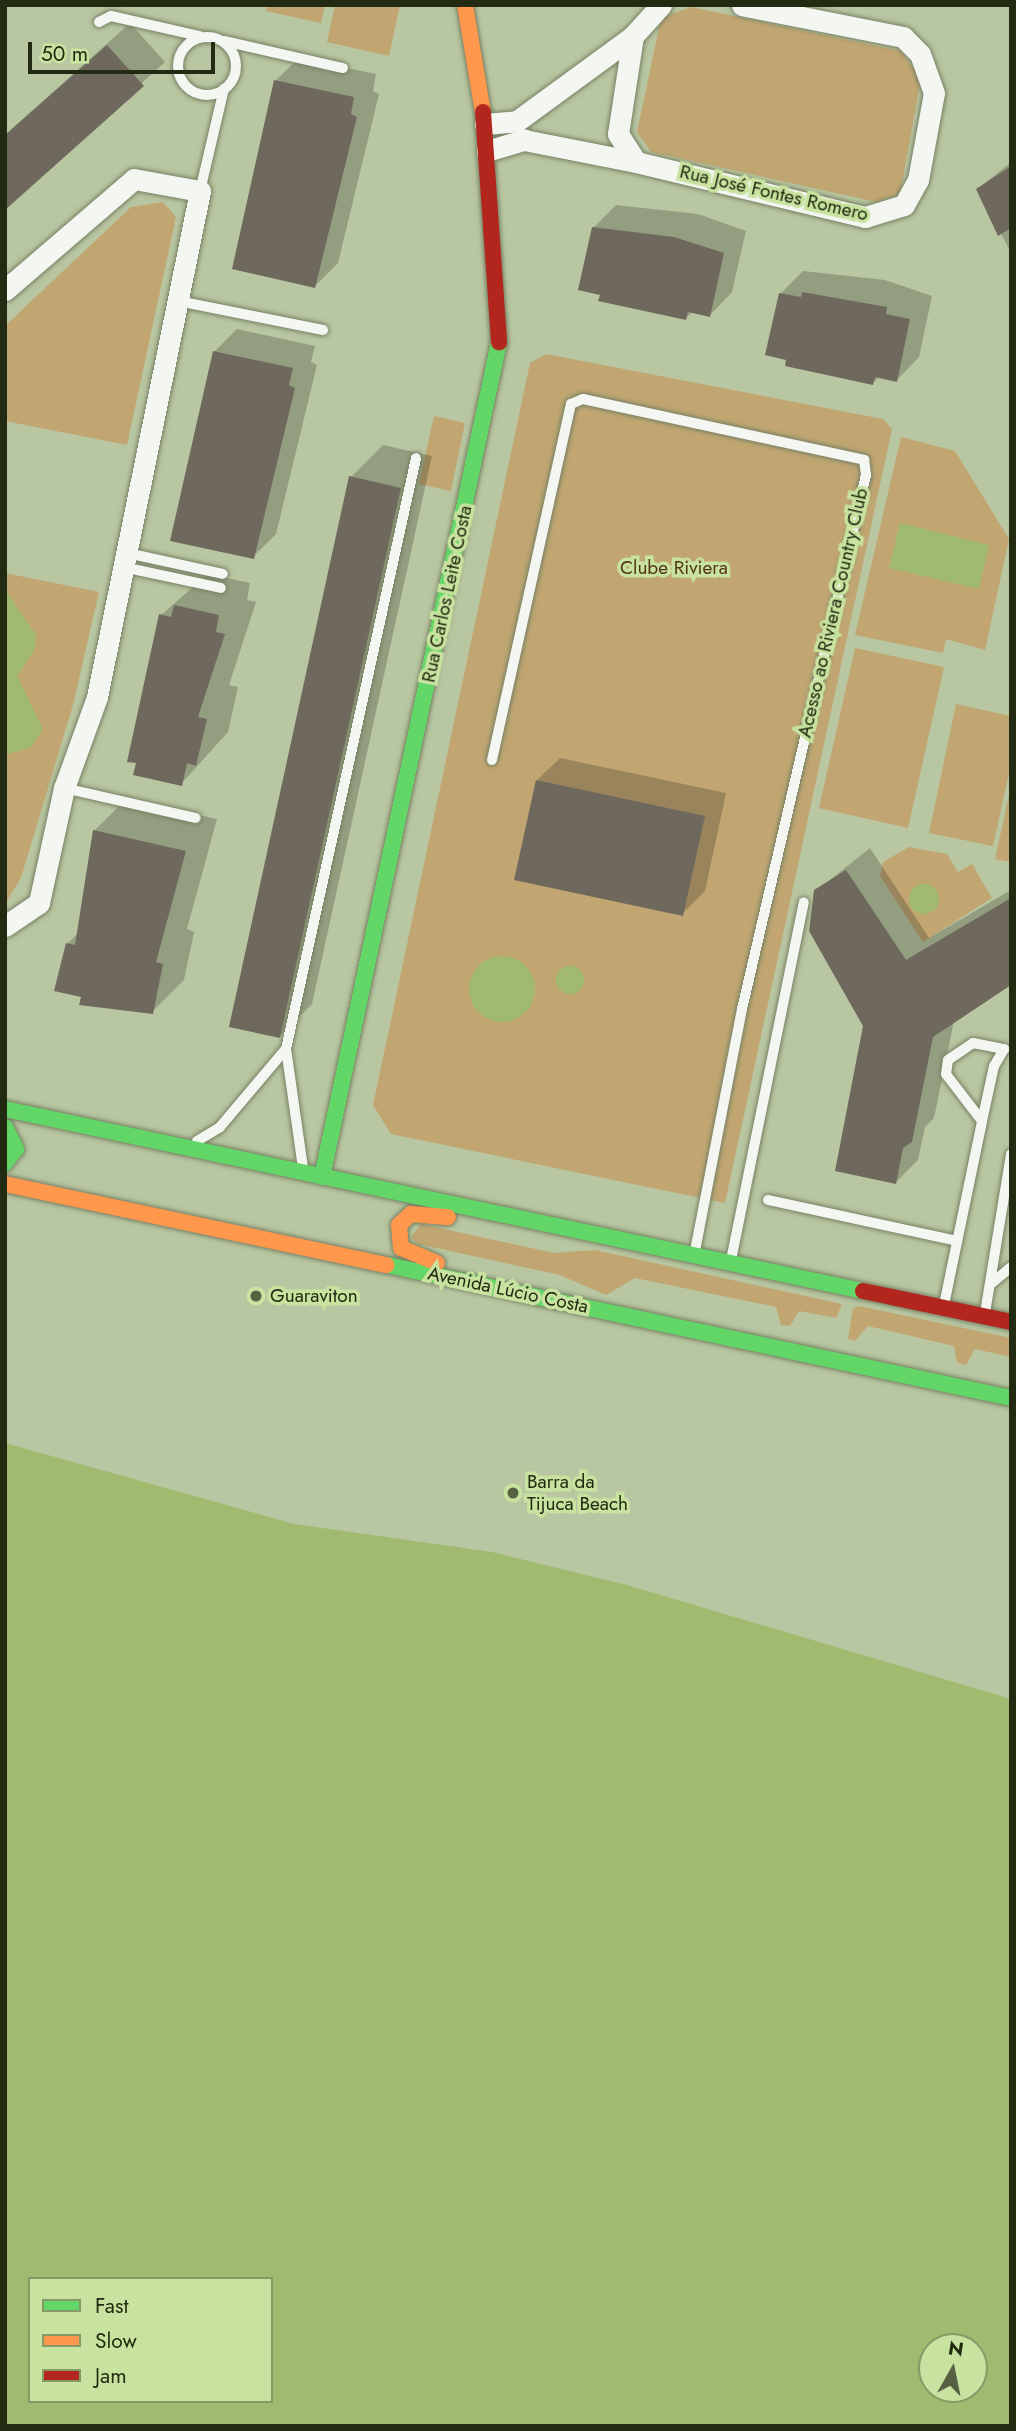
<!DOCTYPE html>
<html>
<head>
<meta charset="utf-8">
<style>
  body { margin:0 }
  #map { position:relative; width:1016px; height:2431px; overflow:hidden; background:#b8c6a1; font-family:Jost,sans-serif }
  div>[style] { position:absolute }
  .green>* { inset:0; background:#c1a672 }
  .water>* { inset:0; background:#a0bb6f }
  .round { border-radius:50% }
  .shadow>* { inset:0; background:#0003 }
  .building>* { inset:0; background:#6f695d }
  .roads { filter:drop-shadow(0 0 2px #778164) drop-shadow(0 0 2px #778164) }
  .lane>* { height:10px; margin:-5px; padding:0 5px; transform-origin:5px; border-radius:5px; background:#f4f6f1 }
  .lane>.ring { margin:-5px; padding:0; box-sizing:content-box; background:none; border:10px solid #f4f6f1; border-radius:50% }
  .street>* { height:21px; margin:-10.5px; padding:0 10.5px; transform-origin:10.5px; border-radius:10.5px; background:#f4f6f1 }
  .fast>* { height:16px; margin:-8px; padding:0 8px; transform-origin:8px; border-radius:8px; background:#63d668 }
  .slow>* { height:16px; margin:-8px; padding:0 8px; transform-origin:8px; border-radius:8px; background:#ff974d }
  .jam>* { height:16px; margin:-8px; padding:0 8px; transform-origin:8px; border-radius:8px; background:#b3261e }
  .dots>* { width:19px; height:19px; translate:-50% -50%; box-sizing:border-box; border:4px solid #c8e29f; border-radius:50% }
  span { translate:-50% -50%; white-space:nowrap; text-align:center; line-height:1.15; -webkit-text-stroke:7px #c8e29f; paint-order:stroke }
  .street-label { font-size:19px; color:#222b11 }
  .park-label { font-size:19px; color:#513414 }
  .poi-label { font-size:19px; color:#222b11 }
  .left { translate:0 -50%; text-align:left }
  .frame { position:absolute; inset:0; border:7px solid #222b11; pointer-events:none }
  .legend { position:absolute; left:28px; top:2277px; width:245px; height:126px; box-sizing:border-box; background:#c8e29f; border:2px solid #869966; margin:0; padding:9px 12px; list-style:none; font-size:21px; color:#222b11 }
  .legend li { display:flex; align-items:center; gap:14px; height:35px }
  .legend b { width:35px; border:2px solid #869966 }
  .north { position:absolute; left:918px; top:2333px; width:70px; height:70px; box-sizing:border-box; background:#c8e29f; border:2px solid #869966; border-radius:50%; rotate:9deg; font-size:19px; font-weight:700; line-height:28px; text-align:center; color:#222b11 }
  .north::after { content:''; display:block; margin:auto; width:24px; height:32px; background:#566143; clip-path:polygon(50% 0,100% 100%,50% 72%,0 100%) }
  .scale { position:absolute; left:28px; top:42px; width:187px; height:32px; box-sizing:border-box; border:4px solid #222b11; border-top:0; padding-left:9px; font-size:21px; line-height:24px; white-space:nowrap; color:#222b11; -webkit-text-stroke:5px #c8e29f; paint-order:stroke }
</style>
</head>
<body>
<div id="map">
  <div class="green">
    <i style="clip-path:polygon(267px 5px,325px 5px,321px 23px,266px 11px)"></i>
    <i style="clip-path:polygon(335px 5px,400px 5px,389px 56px,327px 42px)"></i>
    <i style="clip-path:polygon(691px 7px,901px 51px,921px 79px,900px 194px,876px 202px,651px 152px,637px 132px,661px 18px)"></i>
    <i style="clip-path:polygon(163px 202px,176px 217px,127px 445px,5px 421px,7px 324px,131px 207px)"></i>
    <i style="clip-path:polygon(546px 354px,883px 419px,892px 429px,725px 1203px,391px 1134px,373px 1105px,530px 363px)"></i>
    <i style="clip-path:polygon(434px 416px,465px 423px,451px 491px,419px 484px)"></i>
    <i style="clip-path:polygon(901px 437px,955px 451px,1009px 539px,985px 650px,946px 639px,943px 653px,855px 635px)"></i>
    <i style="clip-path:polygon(5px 573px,99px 592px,73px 705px,21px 878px,5px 904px)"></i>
    <i style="clip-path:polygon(855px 648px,944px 667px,908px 828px,819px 808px)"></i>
    <i style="clip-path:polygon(956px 704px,1011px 716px,1011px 764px,993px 846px,929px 833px)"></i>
    <i style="clip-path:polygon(1011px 786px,1011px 862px,995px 859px)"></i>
    <i style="clip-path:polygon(909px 847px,947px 854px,958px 872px,972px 864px,992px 898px,923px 942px,880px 876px,883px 862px)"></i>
    <i style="clip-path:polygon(421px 1224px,554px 1253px,595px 1250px,842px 1304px,836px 1318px,799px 1311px,790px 1326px,781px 1325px,776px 1307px,635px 1278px,606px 1295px,560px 1275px,418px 1244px,411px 1237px)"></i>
    <i style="clip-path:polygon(859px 1306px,1011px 1338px,1011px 1357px,975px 1349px,966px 1365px,957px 1363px,954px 1346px,868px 1326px,855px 1341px,848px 1339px,853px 1308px)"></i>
  </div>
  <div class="water">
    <i style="clip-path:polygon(900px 523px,989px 545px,979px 589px,889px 568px)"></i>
    <i style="clip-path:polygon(5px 589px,36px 635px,35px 649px,17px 676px,43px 729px,31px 747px,5px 755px)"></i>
    <i class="round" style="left:909px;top:884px;width:30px;height:30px"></i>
    <i class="round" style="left:469px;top:956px;width:66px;height:66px"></i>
    <i class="round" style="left:556px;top:966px;width:28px;height:28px"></i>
    <i style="clip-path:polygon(evenodd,5px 1443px,294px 1524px,492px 1552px,627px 1585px,1011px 1699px,1011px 2426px,5px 2426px,5px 1443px,30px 2279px,271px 2279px,271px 2401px,30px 2401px,30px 2279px,5px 1443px,974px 2347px,974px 2389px,932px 2389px,932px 2347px,974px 2347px)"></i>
  </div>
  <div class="shadow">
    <i style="clip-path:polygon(130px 23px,165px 62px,5px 207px,5px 135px)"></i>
    <i style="clip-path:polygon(299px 58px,376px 74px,373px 91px,379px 94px,338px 263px,315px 286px,276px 80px)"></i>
    <i style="clip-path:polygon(1011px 162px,1011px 253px,978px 189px)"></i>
    <i style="clip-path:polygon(616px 205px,698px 214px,746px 231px,732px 292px,710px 315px,693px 311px,686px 318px,602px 293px,593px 228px)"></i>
    <i style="clip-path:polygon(803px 271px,885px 280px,932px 296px,919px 357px,897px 380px,879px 377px,872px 384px,780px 294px)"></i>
    <i style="clip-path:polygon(237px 329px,315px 346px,311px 362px,317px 365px,276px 534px,253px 557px,214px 352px)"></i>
    <i style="clip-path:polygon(383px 445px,432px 456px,312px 1004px,280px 1036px,351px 477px)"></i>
    <i style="clip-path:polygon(208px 574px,250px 583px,247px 600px,256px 602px,229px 685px,238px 687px,228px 732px,181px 784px,161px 615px)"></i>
    <i style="clip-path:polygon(560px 758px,726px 793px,705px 891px,682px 914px,537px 780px)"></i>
    <i style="clip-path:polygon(126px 799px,217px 819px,187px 929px,194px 932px,184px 980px,152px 1012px,84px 996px,67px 944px,79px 932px,94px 831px)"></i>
    <i style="clip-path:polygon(870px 848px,929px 938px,1011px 890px,1011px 983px,954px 1021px,934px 1118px,925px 1127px,918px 1160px,896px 1182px,865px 1026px,816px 891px)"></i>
  </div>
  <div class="building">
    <i style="clip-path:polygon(107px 45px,144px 86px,5px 210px,5px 135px)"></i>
    <i style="clip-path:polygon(274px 80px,354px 97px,351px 114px,357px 117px,315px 288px,232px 269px)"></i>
    <i style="clip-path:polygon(1011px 166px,1011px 228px,998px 236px,976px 189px)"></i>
    <i style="clip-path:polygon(592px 227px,674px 237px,724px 253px,710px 317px,688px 312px,686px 320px,598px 301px,600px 295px,578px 290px)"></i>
    <i style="clip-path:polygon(802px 292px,887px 307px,886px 314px,910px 319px,897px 382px,875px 377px,873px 385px,785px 366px,786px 360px,765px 355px,779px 293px,801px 297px)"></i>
    <i style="clip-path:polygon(213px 351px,293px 368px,289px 385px,295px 388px,254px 559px,170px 541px)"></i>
    <i style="clip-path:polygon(349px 476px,401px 488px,280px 1038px,229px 1027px)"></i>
    <i style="clip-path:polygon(174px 605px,219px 615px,216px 632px,225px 634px,198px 717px,207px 719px,196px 766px,187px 763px,182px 786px,133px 775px,136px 763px,127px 762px,159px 614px,171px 617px)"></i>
    <i style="clip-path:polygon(536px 780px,705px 816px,683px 916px,514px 880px)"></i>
    <i style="clip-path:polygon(93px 830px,186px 851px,156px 962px,163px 964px,153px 1014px,79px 1005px,81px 997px,54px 991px,66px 943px,75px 945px)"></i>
    <i style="clip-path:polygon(846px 870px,906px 960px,1011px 898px,1011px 985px,933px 1037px,912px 1142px,903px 1148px,896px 1184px,835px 1171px,863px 1026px,809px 931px,814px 890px)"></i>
  </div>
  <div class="roads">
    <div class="lane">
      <i style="left:99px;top:22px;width:13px;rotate:-27deg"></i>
      <i style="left:111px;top:16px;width:91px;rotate:12.7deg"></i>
      <i class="ring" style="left:178px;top:37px;width:48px;height:48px"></i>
      <i style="left:224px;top:41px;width:122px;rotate:12.8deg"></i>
      <i style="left:200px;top:191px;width:105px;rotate:-76.8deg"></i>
      <i style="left:178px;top:301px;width:148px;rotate:11.3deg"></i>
      <i style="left:127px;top:553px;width:98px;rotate:12.3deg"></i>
      <i style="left:123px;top:567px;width:100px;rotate:12.1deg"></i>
      <i style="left:492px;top:760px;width:365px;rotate:-77.5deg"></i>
      <i style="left:571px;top:404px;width:13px;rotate:-23deg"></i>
      <i style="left:583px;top:399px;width:288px;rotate:12.2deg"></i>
      <i style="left:864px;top:460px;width:15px;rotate:82deg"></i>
      <i style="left:866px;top:475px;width:548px;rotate:103.07deg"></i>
      <i style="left:742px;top:1009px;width:247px;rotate:101deg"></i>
      <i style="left:64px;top:788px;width:135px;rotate:12.8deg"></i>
      <i style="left:973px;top:1043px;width:32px;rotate:11deg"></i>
      <i style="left:1004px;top:1049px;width:20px;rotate:120deg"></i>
      <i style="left:994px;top:1066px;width:56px;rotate:102.3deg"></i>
      <i style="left:982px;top:1121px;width:59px;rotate:-127.5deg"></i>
      <i style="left:946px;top:1074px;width:14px;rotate:-82deg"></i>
      <i style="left:948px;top:1060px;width:30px;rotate:-34deg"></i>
      <i style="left:197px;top:1141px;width:27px;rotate:-31deg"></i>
      <i style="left:220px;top:1127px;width:102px;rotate:-49.8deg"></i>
      <i style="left:303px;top:1168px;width:120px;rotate:-98.1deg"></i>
      <i style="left:286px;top:1049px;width:605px;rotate:-77.59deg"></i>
      <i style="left:768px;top:1200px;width:193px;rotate:12.2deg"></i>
      <i style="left:731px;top:1260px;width:365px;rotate:-78.5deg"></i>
      <i style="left:992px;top:1283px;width:25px;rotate:-40deg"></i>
      <i style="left:944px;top:1305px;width:188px;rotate:-78.3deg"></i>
      <i style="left:985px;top:1313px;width:161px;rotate:-80.7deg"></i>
    </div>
    <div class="street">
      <i style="left:661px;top:5px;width:42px;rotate:132.1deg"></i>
      <i style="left:633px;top:36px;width:99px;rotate:98.7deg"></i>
      <i style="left:618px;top:134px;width:33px;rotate:57deg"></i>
      <i style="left:636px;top:162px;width:236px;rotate:13.5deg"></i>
      <i style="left:865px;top:217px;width:41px;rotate:-17.1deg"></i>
      <i style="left:904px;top:205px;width:29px;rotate:-61deg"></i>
      <i style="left:918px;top:180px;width:88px;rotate:-79.6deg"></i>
      <i style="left:934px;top:93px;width:41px;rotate:-109.7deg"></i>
      <i style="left:920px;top:54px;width:24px;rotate:-135deg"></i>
      <i style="left:903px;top:37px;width:164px;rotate:-168.8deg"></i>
      <i style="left:485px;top:124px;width:32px;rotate:-5deg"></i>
      <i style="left:517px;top:121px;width:144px;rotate:-36.2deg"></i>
      <i style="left:487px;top:151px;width:39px;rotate:-17deg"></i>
      <i style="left:524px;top:140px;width:114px;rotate:11.1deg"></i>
      <i style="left:5px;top:290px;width:170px;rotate:-40.7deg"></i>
      <i style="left:134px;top:179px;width:67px;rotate:10.3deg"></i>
      <i style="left:200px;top:191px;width:516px;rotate:101.51deg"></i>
      <i style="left:97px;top:697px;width:97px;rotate:109.9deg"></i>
      <i style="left:64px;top:788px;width:118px;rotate:102.3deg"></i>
      <i style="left:39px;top:903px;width:41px;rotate:145.9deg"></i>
    </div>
    <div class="fast">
      <i style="left:5px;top:1109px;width:877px;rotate:11.98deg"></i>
      <i style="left:5px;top:1127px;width:25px;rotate:63deg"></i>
      <i style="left:16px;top:1149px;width:18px;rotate:128deg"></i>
      <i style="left:322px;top:1177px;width:854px;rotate:-78.03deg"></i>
      <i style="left:387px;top:1265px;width:638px;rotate:12.03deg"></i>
    </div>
    <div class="slow">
      <i style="left:465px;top:5px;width:109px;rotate:80.5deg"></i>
      <i style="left:5px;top:1184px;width:390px;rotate:12deg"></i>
      <i style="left:437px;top:1263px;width:39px;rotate:-157deg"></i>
      <i style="left:401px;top:1248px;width:23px;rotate:-95deg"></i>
      <i style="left:399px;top:1225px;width:16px;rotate:-43deg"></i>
      <i style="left:411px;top:1214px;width:37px;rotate:5deg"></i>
    </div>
    <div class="jam">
      <i style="left:483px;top:112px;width:231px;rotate:86deg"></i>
      <i style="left:863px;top:1291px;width:151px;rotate:11.8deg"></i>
    </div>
  </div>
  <div class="dots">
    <i style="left:256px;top:1296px;background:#566143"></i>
    <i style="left:513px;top:1493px;background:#566143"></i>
  </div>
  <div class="street-label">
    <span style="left:774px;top:193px;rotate:13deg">Rua José Fontes Romero</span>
    <span style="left:447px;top:594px;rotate:-78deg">Rua Carlos Leite Costa</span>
    <span style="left:833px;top:613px;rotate:-77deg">Acesso ao Riviera Country Club</span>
    <span style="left:508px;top:1290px;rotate:12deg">Avenida Lúcio Costa</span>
  </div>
  <div class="park-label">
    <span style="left:674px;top:568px">Clube Riviera</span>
  </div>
  <div class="poi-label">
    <span class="left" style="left:270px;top:1296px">Guaraviton</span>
    <span class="left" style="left:527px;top:1493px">Barra da<br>Tijuca Beach</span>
  </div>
  <div class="frame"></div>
  <ul class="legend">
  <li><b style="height:9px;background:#63d668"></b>Fast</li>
  <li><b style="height:9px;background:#ff974d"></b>Slow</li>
  <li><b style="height:9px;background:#b3261e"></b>Jam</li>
  </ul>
  <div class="north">N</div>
  <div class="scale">50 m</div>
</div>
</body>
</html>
